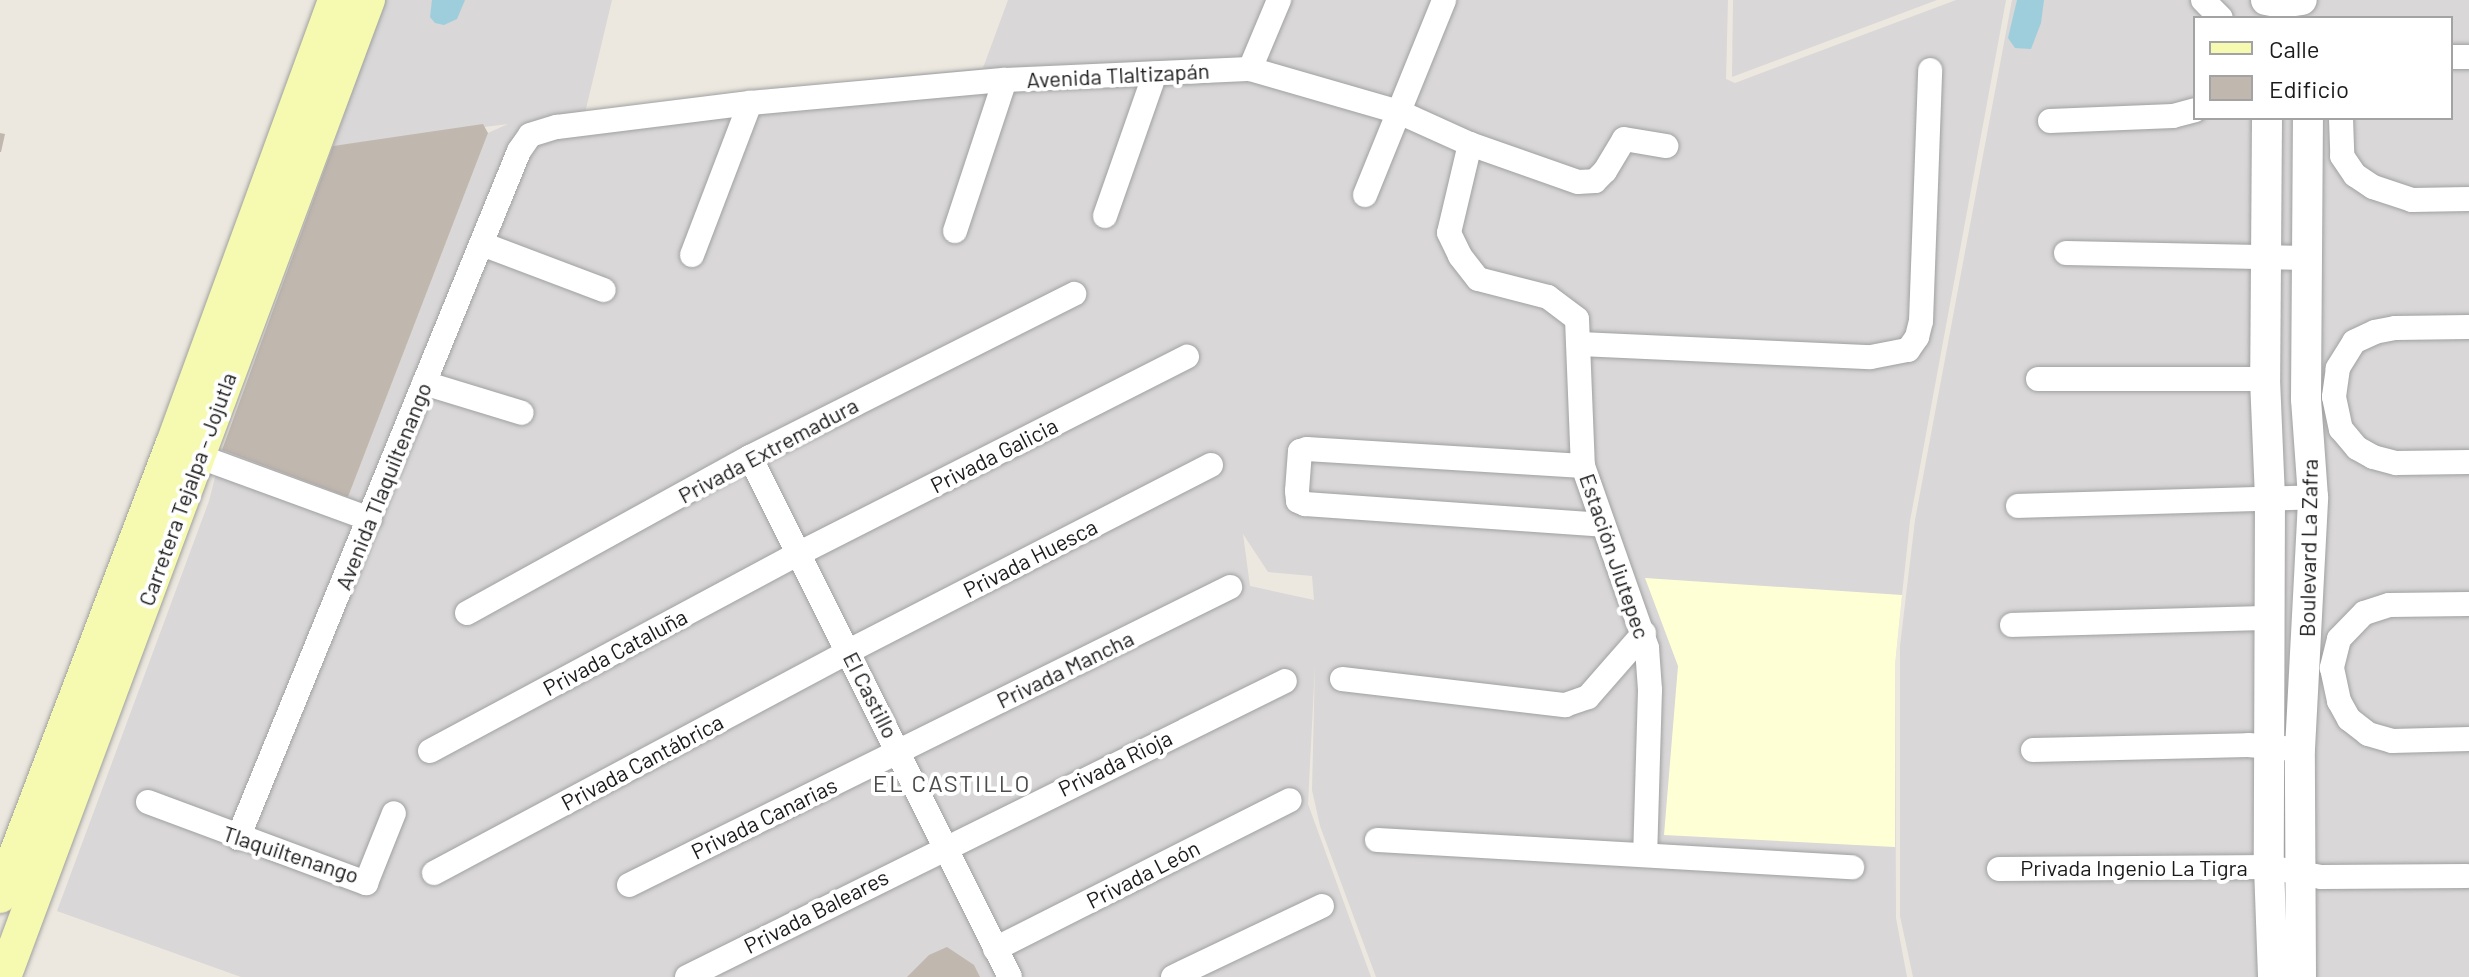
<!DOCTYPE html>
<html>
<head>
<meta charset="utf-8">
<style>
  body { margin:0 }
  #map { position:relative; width:2469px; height:977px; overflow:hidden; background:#ece8df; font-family:Barlow,sans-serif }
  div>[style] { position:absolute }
  .residential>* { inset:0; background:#d9d7d7 }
  .education>* { inset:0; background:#ffffd6 }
  .water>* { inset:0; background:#9ecedc }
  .building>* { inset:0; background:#c0b7af }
  .roads { filter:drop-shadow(0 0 2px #a1a1a1) drop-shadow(0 0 2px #a1a1a1) }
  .minor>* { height:24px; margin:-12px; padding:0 12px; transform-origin:12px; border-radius:12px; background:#fff }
  .tertiary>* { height:30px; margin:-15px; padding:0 15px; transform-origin:15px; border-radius:15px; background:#fff }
  .secondary>* { height:34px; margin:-17px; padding:0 17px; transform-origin:17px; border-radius:17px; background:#f6fab0 }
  span { translate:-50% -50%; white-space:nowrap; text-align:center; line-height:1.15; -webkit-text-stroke:8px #fff; paint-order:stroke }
  .street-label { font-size:22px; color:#1a1a1a }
  .neighbourhood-label { font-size:24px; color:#4d4d4d; letter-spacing:2px }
  .legend { position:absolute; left:2193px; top:16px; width:260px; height:104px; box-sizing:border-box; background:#fff; border:2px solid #a3a3a3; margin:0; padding:10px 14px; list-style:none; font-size:24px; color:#1a1a1a }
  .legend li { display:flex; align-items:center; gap:16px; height:40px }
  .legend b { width:40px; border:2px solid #a3a3a3 }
</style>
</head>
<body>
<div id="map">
  <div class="residential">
    <i style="clip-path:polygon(evenodd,384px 0,612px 0,585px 113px,720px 94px,983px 68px,1008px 0,1728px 0,1726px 79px,1735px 83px,1956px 0,2006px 0,1910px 521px,1902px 595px,1895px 665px,1896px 918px,1907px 977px,1376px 977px,1320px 826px,1312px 790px,1315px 665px,1308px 804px,1371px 977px,241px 977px,57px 911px,209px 501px,222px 450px,348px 497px,488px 133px,508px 124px,333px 146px,384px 0,1243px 534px,1268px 572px,1312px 576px,1314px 600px,1250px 586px,1243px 534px)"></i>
    <i style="clip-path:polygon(1733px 0,1937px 0,1732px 77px)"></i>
    <i style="clip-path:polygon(evenodd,2012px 0,2469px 0,2469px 977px,1913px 977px,1900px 916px,1900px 646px,1915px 520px,2012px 0,2195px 18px,2451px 18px,2451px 118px,2195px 118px,2195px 18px)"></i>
  </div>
  <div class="education">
    <i style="clip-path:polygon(1645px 578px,1902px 595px,1895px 665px,1895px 847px,1664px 835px,1678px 666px)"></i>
  </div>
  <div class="water">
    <i style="clip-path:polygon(432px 0,465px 0,457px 19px,444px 25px,435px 23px,430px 17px)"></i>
    <i style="clip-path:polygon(2017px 0,2044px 0,2041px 23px,2031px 49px,2015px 48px,2008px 38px)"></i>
  </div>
  <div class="building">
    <i style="clip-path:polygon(483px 124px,488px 133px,348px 497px,222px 450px,333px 146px)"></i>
    <i style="clip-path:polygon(0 133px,5px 134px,1px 152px,0 152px)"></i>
    <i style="clip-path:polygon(947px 947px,974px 965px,980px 977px,907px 977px,929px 955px)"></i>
  </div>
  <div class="roads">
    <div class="minor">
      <i style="left:2203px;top:0;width:25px;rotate:45deg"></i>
      <i style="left:2451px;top:57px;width:18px"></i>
      <i style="left:1250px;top:69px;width:75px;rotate:-67.2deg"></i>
      <i style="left:2341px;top:118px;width:38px;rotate:88deg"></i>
      <i style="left:2342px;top:156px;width:23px;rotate:56deg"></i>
      <i style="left:2355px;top:175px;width:22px;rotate:34deg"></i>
      <i style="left:2373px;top:187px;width:41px;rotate:18.4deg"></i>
      <i style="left:2412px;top:200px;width:57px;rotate:-1deg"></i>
      <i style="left:2050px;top:121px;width:123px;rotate:-2.3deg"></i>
      <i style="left:2173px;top:116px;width:23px;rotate:-15deg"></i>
      <i style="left:1470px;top:144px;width:91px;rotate:103.3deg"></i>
      <i style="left:1449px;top:233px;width:25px;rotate:64deg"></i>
      <i style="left:1460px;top:256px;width:29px;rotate:52deg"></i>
      <i style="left:1478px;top:279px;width:72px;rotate:14.4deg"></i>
      <i style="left:1548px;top:297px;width:36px;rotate:37deg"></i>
      <i style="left:1577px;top:319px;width:147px;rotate:87.7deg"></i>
      <i style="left:1583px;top:466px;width:193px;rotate:70.6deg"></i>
      <i style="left:1647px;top:648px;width:42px;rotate:85.9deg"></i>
      <i style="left:1650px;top:690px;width:165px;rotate:91.7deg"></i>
      <i style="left:1365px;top:195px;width:210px;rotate:-67.9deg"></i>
      <i style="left:1105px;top:216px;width:151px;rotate:-70.7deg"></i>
      <i style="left:955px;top:231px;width:159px;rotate:-71.7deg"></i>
      <i style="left:482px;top:244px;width:130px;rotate:20.7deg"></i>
      <i style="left:2066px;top:253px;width:241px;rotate:1.2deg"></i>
      <i style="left:692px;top:255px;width:163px;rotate:-69.1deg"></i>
      <i style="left:2469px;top:327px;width:74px;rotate:179.2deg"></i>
      <i style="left:2395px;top:328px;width:20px;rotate:169deg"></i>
      <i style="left:2375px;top:332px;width:23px;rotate:155deg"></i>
      <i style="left:2354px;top:342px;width:31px;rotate:122deg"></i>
      <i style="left:2338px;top:368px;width:29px;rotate:98deg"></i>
      <i style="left:2334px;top:397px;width:33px;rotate:78deg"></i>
      <i style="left:2341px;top:429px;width:25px;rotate:50deg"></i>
      <i style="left:2357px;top:448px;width:18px;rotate:29deg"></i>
      <i style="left:2373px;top:457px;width:24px;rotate:15deg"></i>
      <i style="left:2396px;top:463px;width:73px;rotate:-0.8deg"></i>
      <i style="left:1580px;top:344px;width:291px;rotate:2.6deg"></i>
      <i style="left:1871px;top:357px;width:38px;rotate:-11deg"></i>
      <i style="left:1908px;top:350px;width:16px;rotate:-55deg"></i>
      <i style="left:1917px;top:337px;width:16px;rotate:-76deg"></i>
      <i style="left:1921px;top:321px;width:251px;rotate:-87.9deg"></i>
      <i style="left:2038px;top:379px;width:227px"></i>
      <i style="left:424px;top:383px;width:102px;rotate:17deg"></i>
      <i style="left:184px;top:451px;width:198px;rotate:20.1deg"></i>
      <i style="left:750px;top:457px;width:581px;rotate:63.43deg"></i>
      <i style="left:1583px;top:466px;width:277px;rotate:-176.5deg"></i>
      <i style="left:1307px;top:449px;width:7px;rotate:164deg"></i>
      <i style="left:1300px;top:451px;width:40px;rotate:94.3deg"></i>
      <i style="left:1297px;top:491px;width:10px;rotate:84deg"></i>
      <i style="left:1298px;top:501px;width:8px;rotate:23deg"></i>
      <i style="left:1305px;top:504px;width:299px;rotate:4deg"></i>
      <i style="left:2018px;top:506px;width:295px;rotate:-1.7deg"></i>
      <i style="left:2469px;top:604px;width:80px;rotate:179.3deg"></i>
      <i style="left:2389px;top:605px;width:26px;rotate:162deg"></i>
      <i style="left:2364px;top:613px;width:36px;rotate:134deg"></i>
      <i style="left:2339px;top:639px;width:30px;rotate:104deg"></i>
      <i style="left:2332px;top:668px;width:34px;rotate:78deg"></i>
      <i style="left:2339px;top:701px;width:21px;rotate:61deg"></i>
      <i style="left:2349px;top:719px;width:24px;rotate:38deg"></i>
      <i style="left:2368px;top:734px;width:25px;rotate:16deg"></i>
      <i style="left:2392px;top:741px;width:77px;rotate:-1.5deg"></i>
      <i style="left:467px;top:613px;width:323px;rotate:-28.9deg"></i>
      <i style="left:750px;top:457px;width:363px;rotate:-26.7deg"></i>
      <i style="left:2012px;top:625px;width:258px;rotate:-1.6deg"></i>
      <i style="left:1342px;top:679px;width:225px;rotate:6.7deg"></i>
      <i style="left:1565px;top:705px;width:24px;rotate:-19deg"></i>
      <i style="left:1588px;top:697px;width:85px;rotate:-48.8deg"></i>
      <i style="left:2033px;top:750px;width:215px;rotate:-1.3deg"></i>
      <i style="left:2248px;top:745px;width:38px;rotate:5deg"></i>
      <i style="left:430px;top:751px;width:420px;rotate:-28.2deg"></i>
      <i style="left:800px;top:553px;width:434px;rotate:-26.9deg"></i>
      <i style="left:148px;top:802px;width:233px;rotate:20.4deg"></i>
      <i style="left:366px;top:883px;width:75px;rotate:-68.2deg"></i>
      <i style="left:238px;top:838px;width:742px;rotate:-67.75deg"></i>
      <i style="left:519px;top:151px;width:19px;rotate:-55deg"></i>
      <i style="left:530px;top:135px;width:28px;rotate:-17deg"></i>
      <i style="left:557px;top:127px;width:194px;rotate:-7.1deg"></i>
      <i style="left:750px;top:103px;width:256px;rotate:-5.2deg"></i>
      <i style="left:1005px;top:80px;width:245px;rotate:-2.6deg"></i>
      <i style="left:1250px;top:69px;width:155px;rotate:16.1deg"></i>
      <i style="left:1399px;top:112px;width:78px;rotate:24.3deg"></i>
      <i style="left:1470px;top:144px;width:114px;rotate:19.4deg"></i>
      <i style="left:1578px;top:182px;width:17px;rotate:-3deg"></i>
      <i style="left:1595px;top:181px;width:14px;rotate:-45deg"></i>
      <i style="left:1605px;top:171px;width:37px;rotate:-59deg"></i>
      <i style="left:1624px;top:139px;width:43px;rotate:9.5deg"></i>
      <i style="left:1377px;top:840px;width:476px;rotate:3.3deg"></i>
      <i style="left:1999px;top:869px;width:270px;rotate:-0.4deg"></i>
      <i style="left:2269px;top:867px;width:53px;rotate:10.9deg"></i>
      <i style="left:2321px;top:877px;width:146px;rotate:-0.4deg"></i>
      <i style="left:434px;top:873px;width:471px;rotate:-28.1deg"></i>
      <i style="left:849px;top:651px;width:407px;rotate:-27.2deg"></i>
      <i style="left:629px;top:885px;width:671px;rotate:-26.37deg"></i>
      <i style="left:995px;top:949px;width:330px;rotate:-26.8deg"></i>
      <i style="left:687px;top:977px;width:667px;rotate:-26.33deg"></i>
      <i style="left:1173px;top:977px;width:165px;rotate:-25.5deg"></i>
    </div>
    <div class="tertiary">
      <i style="left:2266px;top:0;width:16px;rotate:11deg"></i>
      <i style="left:2282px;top:3px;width:20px;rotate:-9deg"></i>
      <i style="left:2267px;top:118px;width:261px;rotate:90.4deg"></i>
      <i style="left:2265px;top:379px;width:119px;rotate:87.6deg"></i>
      <i style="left:2270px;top:498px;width:369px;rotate:90.2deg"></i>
      <i style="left:2269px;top:867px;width:110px;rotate:87.9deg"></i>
      <i style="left:2301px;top:977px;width:228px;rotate:-90.3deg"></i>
      <i style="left:2300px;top:749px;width:252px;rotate:-87deg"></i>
      <i style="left:2313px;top:497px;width:98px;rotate:-94.1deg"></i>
      <i style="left:2306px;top:399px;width:281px;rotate:-89.6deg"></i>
    </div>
    <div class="secondary">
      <i style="left:0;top:896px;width:482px;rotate:-69.1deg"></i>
      <i style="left:172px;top:446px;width:475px;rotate:-69.9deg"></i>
      <i style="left:4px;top:977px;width:1043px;rotate:-69.57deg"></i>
    </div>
  </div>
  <div class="street-label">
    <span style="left:1118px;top:75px;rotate:-3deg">Avenida Tlaltizapán</span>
    <span style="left:768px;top:450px;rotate:-28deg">Privada Extremadura</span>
    <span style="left:994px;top:455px;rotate:-27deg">Privada Galicia</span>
    <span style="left:383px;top:486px;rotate:-68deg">Avenida Tlaquiltenango</span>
    <span style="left:187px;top:489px;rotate:-70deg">Carretera Tejalpa - Jojutla</span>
    <span style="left:2308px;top:548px;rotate:-89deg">Boulevard La Zafra</span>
    <span style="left:1615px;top:556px;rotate:71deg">Estación Jiutepec</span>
    <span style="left:1030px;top:558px;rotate:-27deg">Privada Huesca</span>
    <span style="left:615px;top:652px;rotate:-28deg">Privada Cataluña</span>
    <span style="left:1065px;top:669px;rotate:-26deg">Privada Mancha</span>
    <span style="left:871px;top:695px;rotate:63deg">El Castillo</span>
    <span style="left:642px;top:762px;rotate:-28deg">Privada Cantábrica</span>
    <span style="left:1115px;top:763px;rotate:-26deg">Privada Rioja</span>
    <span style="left:764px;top:818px;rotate:-26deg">Privada Canarias</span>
    <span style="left:291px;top:854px;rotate:18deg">Tlaquiltenango</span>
    <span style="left:2134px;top:868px">Privada Ingenio La Tigra</span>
    <span style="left:1143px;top:874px;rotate:-27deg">Privada León</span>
    <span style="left:816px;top:911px;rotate:-27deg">Privada Baleares</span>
  </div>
  <div class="neighbourhood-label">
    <span style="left:952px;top:783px">EL CASTILLO</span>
  </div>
  <ul class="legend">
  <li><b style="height:10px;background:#f6fab0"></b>Calle</li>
  <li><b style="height:22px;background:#c0b7af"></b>Edificio</li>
  </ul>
</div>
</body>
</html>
